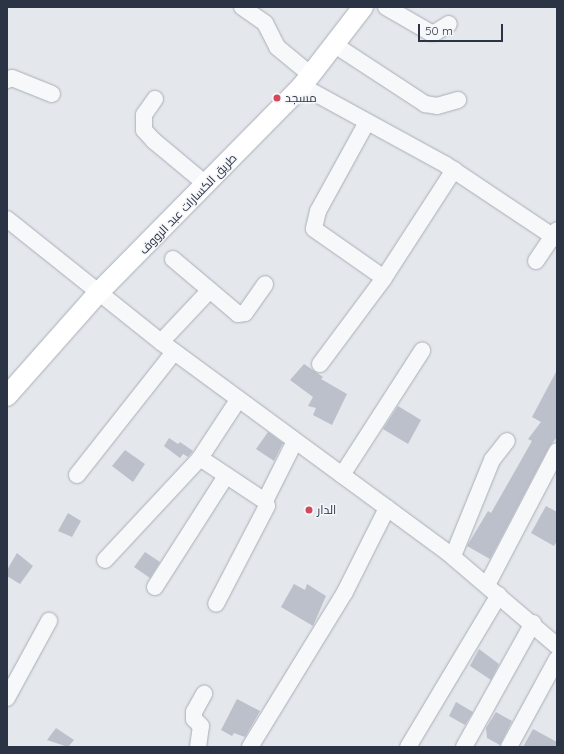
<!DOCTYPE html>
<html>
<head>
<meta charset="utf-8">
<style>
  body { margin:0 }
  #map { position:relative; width:564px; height:754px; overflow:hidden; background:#e4e7ec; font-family:Quicksand,Cairo,sans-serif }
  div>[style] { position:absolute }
  .building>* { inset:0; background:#bbc0ca }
  .roads { filter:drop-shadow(0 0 1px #a9aeb7) drop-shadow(0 0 1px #a9aeb7) }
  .minor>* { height:16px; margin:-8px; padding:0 8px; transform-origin:8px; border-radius:8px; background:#f7f8fa }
  .major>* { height:20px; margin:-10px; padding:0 10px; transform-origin:10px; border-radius:10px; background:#fff }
  .dots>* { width:11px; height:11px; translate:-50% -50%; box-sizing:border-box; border:2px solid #f4f6f9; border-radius:50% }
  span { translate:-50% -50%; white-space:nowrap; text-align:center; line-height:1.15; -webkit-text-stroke:3px #f4f6f9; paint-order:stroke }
  .poi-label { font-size:12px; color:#2b3445 }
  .left { translate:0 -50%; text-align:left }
  .street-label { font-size:12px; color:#2b3445 }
  .frame { position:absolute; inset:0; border:8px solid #2b3445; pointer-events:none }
  .scale { position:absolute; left:418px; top:24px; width:85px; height:18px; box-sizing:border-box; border:2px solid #2b3445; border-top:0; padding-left:5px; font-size:12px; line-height:14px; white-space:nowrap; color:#2b3445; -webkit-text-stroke:3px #f4f6f9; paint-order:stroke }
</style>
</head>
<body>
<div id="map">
  <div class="building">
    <i style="clip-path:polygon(304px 364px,323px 377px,321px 379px,347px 394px,332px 425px,313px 415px,316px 408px,308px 406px,313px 397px,290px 380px)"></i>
    <i style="clip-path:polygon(557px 370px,557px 437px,549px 447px,490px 559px,467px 546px,488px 511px,491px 513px,532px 441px,528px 439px,541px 422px,532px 417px)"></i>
    <i style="clip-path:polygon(398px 406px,421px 420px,408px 444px,383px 429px)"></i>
    <i style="clip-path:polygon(268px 432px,283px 443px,274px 461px,256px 449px)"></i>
    <i style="clip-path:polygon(169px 438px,178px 444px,180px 442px,193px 451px,188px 457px,183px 454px,180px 458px,164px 446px)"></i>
    <i style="clip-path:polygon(125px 450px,145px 464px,133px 482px,112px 466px)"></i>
    <i style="clip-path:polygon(546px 506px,557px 512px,557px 541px,554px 546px,531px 533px)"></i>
    <i style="clip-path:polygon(68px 513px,81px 521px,72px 537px,58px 531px)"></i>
    <i style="clip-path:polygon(145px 552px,160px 562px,150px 578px,134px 567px)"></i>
    <i style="clip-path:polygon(17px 553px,33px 566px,20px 584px,7px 576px,7px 570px)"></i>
    <i style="clip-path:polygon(294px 584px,305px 590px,307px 584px,326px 596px,313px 626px,281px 607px)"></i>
    <i style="clip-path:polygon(479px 649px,499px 664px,491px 680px,470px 666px)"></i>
    <i style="clip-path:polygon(237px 699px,260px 711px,245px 737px,234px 733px,232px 736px,221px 730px)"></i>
    <i style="clip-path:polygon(456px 702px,473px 712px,465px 725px,449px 716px)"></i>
    <i style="clip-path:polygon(496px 712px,512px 721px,500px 745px,487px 738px,486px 728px)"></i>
    <i style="clip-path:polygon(56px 728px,74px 740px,68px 747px,47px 740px)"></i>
    <i style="clip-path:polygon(533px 729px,557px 742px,557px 747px,523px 747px)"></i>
  </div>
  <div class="roads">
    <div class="minor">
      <i style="left:242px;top:7px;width:28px;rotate:35deg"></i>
      <i style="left:265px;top:23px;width:27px;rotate:63deg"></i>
      <i style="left:277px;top:47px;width:44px;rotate:39.5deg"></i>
      <i style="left:386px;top:7px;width:52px;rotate:30deg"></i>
      <i style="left:431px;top:33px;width:5px;rotate:-11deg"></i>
      <i style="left:436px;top:32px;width:15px;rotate:-32deg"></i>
      <i style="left:335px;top:45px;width:108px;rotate:33.2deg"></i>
      <i style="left:425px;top:104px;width:12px;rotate:9deg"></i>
      <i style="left:437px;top:106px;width:22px;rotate:-16deg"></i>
      <i style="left:7px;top:80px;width:5px;rotate:-22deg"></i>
      <i style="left:12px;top:78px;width:43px;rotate:21.8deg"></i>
      <i style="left:302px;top:86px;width:164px;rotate:28.7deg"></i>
      <i style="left:446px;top:165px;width:133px;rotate:33.7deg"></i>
      <i style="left:155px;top:99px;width:19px;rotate:125deg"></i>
      <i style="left:144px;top:115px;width:15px;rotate:90deg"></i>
      <i style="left:144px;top:130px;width:15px;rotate:48deg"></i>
      <i style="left:154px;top:141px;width:69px;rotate:39.7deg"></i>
      <i style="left:367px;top:122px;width:102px;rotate:118.8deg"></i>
      <i style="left:318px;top:211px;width:18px;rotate:103deg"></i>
      <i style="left:314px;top:229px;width:85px;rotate:35deg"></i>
      <i style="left:7px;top:219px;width:197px;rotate:38.6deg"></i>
      <i style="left:161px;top:342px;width:355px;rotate:36.3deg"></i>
      <i style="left:447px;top:552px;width:145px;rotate:40.5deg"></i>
      <i style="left:173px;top:259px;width:85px;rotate:40.2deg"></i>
      <i style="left:238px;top:314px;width:7px;rotate:-8deg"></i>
      <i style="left:245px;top:313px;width:35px;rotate:-55deg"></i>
      <i style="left:536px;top:261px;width:37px;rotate:-56deg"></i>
      <i style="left:161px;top:342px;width:71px;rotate:-46.7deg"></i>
      <i style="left:320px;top:364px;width:107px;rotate:-53.3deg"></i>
      <i style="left:384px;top:278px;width:129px;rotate:-57.1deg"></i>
      <i style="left:200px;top:458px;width:78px;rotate:33.5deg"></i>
      <i style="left:265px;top:501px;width:5px;rotate:68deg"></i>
      <i style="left:267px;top:506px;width:110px;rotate:117.5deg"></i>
      <i style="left:77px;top:475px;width:157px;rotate:-51.7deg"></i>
      <i style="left:342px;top:475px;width:148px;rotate:-57.2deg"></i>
      <i style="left:265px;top:501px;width:67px;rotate:-63.4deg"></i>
      <i style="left:453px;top:556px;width:104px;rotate:-67.9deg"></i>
      <i style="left:492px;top:460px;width:24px;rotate:-52deg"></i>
      <i style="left:105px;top:560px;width:139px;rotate:-47deg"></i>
      <i style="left:200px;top:458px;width:69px;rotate:-56.8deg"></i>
      <i style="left:487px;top:585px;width:151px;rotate:-62.4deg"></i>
      <i style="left:155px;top:587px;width:132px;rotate:-57.4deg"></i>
      <i style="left:7px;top:698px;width:88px;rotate:-61.4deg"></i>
      <i style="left:198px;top:747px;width:21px;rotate:-82deg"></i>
      <i style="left:201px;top:726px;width:10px;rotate:-135deg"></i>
      <i style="left:194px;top:719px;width:7px;rotate:-90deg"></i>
      <i style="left:194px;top:712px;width:21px;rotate:-61deg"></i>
      <i style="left:250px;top:747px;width:182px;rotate:-58.5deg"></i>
      <i style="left:345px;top:592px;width:94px;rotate:-63.4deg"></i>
      <i style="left:408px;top:747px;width:177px;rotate:-59.1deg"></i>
      <i style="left:464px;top:747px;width:142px;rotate:-60.9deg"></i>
      <i style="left:509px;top:747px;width:100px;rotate:-61.4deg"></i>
    </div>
    <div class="major">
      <i style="left:7px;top:396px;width:140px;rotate:-48.5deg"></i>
      <i style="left:100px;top:291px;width:288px;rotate:-45.4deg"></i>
      <i style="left:302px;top:86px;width:100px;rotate:-52.3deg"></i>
    </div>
  </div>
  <div class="dots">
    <i style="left:277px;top:98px;background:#d1495b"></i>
    <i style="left:309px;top:510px;background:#d1495b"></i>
  </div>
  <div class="poi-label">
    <span class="left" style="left:285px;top:98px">مسجد</span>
    <span class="left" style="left:317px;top:510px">الدار</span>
  </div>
  <div class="street-label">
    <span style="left:188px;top:204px;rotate:-46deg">طريق الكسارات عبد الرووف</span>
  </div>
  <div class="frame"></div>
  <div class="scale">50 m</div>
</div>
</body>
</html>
